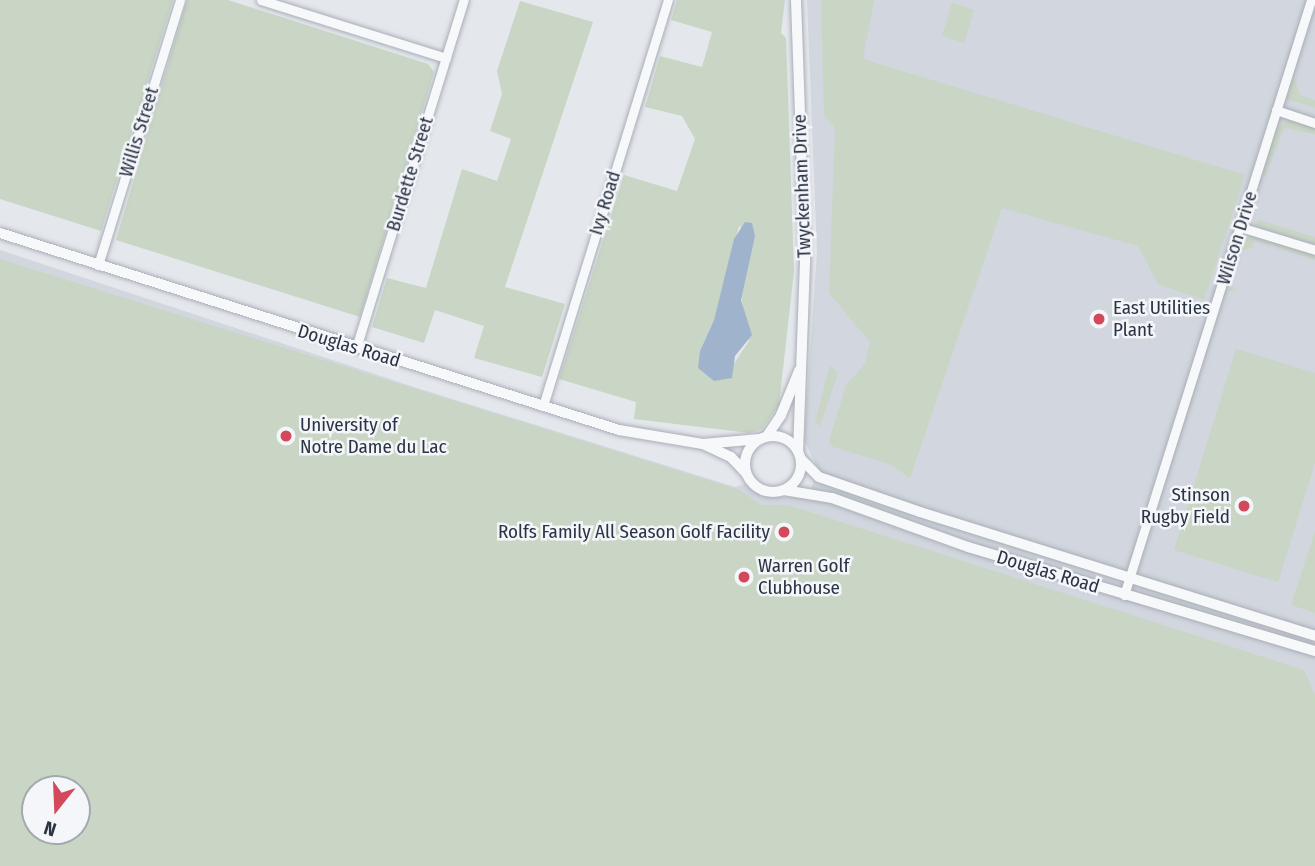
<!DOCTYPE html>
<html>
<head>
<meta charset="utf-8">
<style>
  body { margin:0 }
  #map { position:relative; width:1315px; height:866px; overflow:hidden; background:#e4e7ec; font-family:"Fira Sans Condensed",sans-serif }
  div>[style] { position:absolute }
  .built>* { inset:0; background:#d2d6de }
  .green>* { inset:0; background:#c9d6c5 }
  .water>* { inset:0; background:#9fb4cc }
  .roads { filter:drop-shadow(0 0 2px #a9aeb7) drop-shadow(0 0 2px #a9aeb7) }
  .minor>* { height:9px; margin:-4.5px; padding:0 4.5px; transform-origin:4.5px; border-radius:4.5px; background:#f7f8fa }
  .tertiary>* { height:10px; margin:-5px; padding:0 5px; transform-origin:5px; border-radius:5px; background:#f7f8fa }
  .tertiary>.ring { margin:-5px; padding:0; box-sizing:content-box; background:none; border:10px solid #f7f8fa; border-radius:50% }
  .dots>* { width:19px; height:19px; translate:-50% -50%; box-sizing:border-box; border:4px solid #f4f6f9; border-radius:50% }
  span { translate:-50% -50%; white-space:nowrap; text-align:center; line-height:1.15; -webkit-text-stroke:5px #f4f6f9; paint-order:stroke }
  .street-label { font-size:19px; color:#2b3445 }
  .poi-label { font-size:19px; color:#2b3445 }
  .left { translate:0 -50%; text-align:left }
  .right { translate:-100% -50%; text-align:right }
  .north { position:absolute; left:21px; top:775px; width:70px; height:70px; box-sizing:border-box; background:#f4f6f9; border:2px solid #a4a8b1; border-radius:50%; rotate:198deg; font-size:19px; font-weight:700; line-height:28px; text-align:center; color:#2b3445 }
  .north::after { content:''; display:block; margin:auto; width:24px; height:32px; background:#d1495b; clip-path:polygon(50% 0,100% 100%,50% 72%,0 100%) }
</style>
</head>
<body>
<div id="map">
  <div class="built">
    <i style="clip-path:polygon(evenodd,807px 0,1315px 0,1315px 866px,0 866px,0 250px,417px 388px,735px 487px,745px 484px,762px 496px,808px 498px,818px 469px,804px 440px,817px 252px,807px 0,35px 789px,77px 789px,77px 831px,35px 831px,35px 789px)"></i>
  </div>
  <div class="green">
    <i style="clip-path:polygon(0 0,173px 0,101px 231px,0 199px)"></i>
    <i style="clip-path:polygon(187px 0,228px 0,428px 64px,434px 72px,360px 317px,116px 240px)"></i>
    <i style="clip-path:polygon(evenodd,677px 0,785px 0,781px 33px,786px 38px,794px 271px,779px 405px,762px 429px,750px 433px,634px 419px,636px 402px,559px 379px,624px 175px,677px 191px,695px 139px,682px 116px,645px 107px,660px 56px,702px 67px,712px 32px,671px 20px,677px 0,739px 226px,755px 236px,740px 289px,749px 341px,733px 365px,700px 351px,714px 320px,739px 226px)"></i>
    <i style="clip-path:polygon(821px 0,874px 0,863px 59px,1245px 175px,1204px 300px,1158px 284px,1138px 246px,1002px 208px,910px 478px,890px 464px,833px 447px,829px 441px,846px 385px,865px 364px,870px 342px,829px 293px,835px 127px,824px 116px)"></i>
    <i style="clip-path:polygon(520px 1px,593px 22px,505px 287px,565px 304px,542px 377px,474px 358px,484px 326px,435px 310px,424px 343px,372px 327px,387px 278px,426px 288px,462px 169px,497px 181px,511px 139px,490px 131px,502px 94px,497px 71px)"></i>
    <i style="clip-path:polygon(952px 3px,974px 10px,964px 43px,942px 36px)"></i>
    <i style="clip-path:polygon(1294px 77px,1300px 95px,1315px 100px,1315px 108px,1287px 99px)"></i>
    <i style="clip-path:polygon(1290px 120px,1315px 128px,1315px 134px,1284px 128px,1265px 177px,1262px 172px,1276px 129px)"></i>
    <i style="clip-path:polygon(1259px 220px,1315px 237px,1315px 244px,1255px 225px)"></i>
    <i style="clip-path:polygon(1254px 236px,1315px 255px,1315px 260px,1254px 240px,1252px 248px,1241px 251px,1231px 286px,1237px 291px,1229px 291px,1239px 245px,1244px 239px)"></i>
    <i style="clip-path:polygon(evenodd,0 259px,740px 490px,761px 505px,788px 505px,1304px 670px,1315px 695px,1315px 866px,0 866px,0 259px,35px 789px,77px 789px,77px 831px,35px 831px,35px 789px)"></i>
    <i style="clip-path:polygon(1236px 349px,1315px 373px,1315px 463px,1278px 582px,1174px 550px)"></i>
    <i style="clip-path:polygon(830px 365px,838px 373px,820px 426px,815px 422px)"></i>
    <i style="clip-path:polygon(1315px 531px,1315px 613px,1291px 605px)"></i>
  </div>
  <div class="water">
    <i style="clip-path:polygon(745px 222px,752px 223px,755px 236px,741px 300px,752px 335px,735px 356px,732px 378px,714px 381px,698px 368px,700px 351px,714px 320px,734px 239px)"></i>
  </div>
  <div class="roads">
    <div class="minor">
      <i style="left:261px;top:0;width:194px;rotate:17.4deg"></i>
      <i style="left:1276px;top:110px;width:41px;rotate:18.4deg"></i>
      <i style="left:1240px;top:227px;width:78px;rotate:17deg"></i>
      <i style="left:98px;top:265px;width:277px;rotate:-72.8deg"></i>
      <i style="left:356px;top:348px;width:364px;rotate:-72.8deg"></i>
      <i style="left:543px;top:406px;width:425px;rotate:-72.9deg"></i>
      <i style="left:1124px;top:595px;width:624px;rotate:-72.55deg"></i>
    </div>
    <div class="tertiary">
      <i style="left:796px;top:0;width:262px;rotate:88deg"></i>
      <i style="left:805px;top:262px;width:189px;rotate:92.1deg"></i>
      <i style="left:0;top:233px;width:650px;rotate:17.65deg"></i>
      <i style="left:619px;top:430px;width:85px;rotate:9.5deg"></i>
      <i style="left:703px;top:444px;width:57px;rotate:-5deg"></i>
      <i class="ring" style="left:745px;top:436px;width:46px;height:46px"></i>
      <i style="left:767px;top:436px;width:25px;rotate:-56deg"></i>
      <i style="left:781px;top:415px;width:48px;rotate:-67.8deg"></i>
      <i style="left:703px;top:444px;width:31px;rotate:25deg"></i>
      <i style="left:731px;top:457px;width:21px;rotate:47deg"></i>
      <i style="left:801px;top:459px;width:25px;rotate:45deg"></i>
      <i style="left:819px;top:477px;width:107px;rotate:19.1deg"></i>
      <i style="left:920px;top:512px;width:414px;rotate:17.4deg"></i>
      <i style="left:784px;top:490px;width:49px;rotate:9.5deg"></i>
      <i style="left:832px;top:498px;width:145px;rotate:19.8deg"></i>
      <i style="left:968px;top:547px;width:362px;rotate:16.7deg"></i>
    </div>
  </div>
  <div class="dots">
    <i style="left:1099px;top:319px;background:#d1495b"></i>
    <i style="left:286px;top:436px;background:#d1495b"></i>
    <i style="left:1244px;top:506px;background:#d1495b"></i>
    <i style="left:784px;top:532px;background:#d1495b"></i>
    <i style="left:744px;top:577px;background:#d1495b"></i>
  </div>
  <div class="street-label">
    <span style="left:139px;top:132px;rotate:-73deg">Willis Street</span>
    <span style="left:410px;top:174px;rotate:-73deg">Burdette Street</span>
    <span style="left:802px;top:186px;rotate:-92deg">Twyckenham Drive</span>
    <span style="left:605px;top:203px;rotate:-73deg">Ivy Road</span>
    <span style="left:1237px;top:238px;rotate:-73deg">Wilson Drive</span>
    <span style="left:349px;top:346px;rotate:17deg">Douglas Road</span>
    <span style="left:1048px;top:572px;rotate:17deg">Douglas Road</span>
  </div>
  <div class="poi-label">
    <span class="left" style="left:1113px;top:319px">East Utilities<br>Plant</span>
    <span class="left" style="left:300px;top:436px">University of<br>Notre Dame du Lac</span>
    <span class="right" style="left:1230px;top:506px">Stinson<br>Rugby Field</span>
    <span class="right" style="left:770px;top:532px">Rolfs Family All Season Golf Facility</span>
    <span class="left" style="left:758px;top:577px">Warren Golf<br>Clubhouse</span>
  </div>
  <div class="north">N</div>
</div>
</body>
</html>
